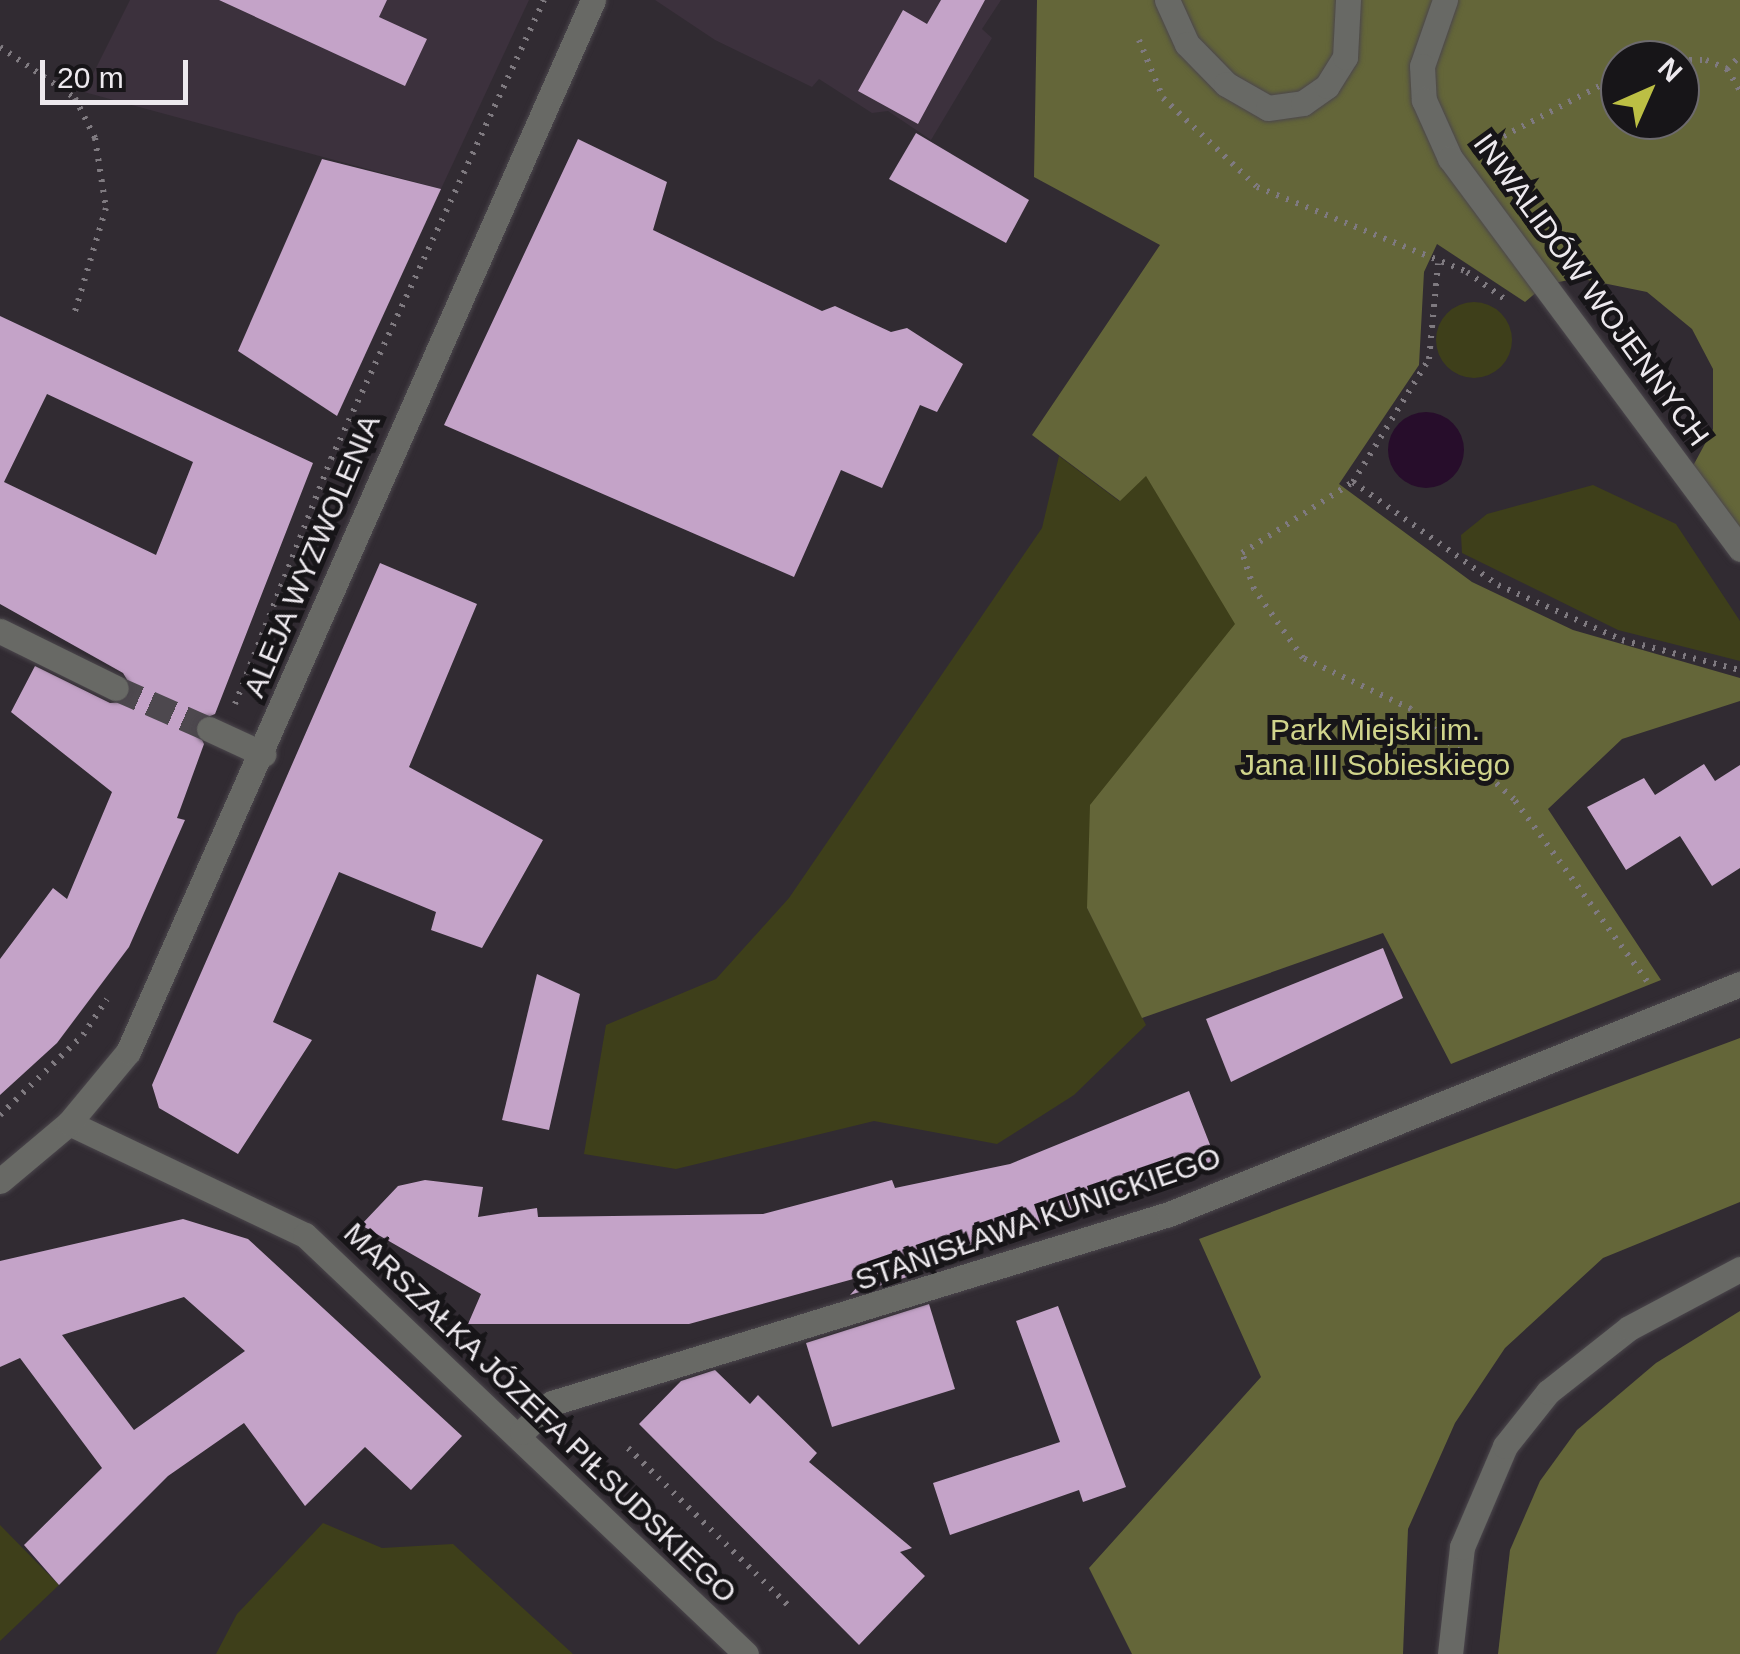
<!DOCTYPE html>
<html>
<head>
<meta charset="utf-8">
<style>
  body { margin:0 }
  #map { position:relative; width:1740px; height:1654px; overflow:hidden; background:#312b32; font-family:Helvetica,sans-serif }
  div>[style] { position:absolute }
  .built>* { inset:0; background:#3c313d }
  .green>* { inset:0; background:#3e3f1a }
  .round { border-radius:50% }
  .forest>* { inset:0; background:#646639 }
  .water>* { inset:0; background:#270d2b }
  .building>* { inset:0; background:#c4a3c8 }
  .minor-tunnel>* { height:25px; margin-top:-12.5px; transform-origin:0; background:repeating-linear-gradient(90deg,#4d484e 0 25px,transparent 0 37px) }
  .path>* { height:6px; margin-top:-3px; transform-origin:0; background:repeating-linear-gradient(90deg,#7f7a80 0 2.5px,transparent 0 10.5px) }
  .roads { filter:drop-shadow(0 0 2px #4b464c) drop-shadow(0 0 2px #4b464c) }
  .minor>* { height:25px; margin:-12.5px; padding:0 12.5px; transform-origin:12.5px; border-radius:12.5px; background:#686965 }
  span { translate:-50% -50%; white-space:nowrap; text-align:center; line-height:1.15; -webkit-text-stroke:10px #171518; paint-order:stroke }
  .street-label { font-size:30px; color:#ede9ee }
  .park-label { font-size:30px; color:#d0d48b }
  .north { position:absolute; left:1600px; top:40px; width:100px; height:100px; box-sizing:border-box; background:#171518; border:2px solid #6d6a6e; border-radius:50%; rotate:45deg; font-size:28px; font-weight:700; line-height:40px; text-align:center; color:#ede9ee }
  .north::after { content:''; display:block; margin:auto; width:35px; height:45px; background:#bcbf44; clip-path:polygon(50% 0,100% 100%,50% 72%,0 100%) }
  .scale { position:absolute; left:40px; top:60px; width:148px; height:45px; box-sizing:border-box; border:5px solid #ede9ee; border-top:0; padding-left:12px; font-size:30px; line-height:35px; white-space:nowrap; color:#ede9ee; -webkit-text-stroke:8px #171518; paint-order:stroke }
</style>
</head>
<body>
<div id="map">
  <div class="built">
    <i style="clip-path:polygon(130px 0,529px 0,441px 189px,84px 92px)"></i>
    <i style="clip-path:polygon(655px 0,1001px 0,982px 29px,992px 38px,931px 140px,888px 111px,872px 113px,819px 79px,812px 87px,715px 40px)"></i>
  </div>
  <div class="green">
    <i class="round" style="left:1436px;top:302px;width:76px;height:76px"></i>
    <i style="clip-path:polygon(1059px 456px,1119px 501px,1146px 475px,1236px 624px,1087px 908px,1146px 1025px,1074px 1095px,997px 1144px,874px 1121px,676px 1169px,584px 1154px,606px 1025px,716px 979px,789px 898px,1042px 528px)"></i>
    <i style="clip-path:polygon(1593px 485px,1676px 524px,1740px 621px,1740px 661px,1618px 630px,1462px 553px,1461px 535px,1487px 514px)"></i>
    <i style="clip-path:polygon(323px 1523px,382px 1548px,453px 1544px,573px 1654px,216px 1654px,237px 1614px)"></i>
    <i style="clip-path:polygon(0 1525px,59px 1585px,0 1641px)"></i>
  </div>
  <div class="forest">
    <i style="clip-path:polygon(evenodd,1037px 0,1740px 0,1740px 550px,1688px 475px,1713px 429px,1713px 369px,1692px 329px,1647px 292px,1578px 278px,1545px 285px,1525px 302px,1437px 244px,1424px 272px,1419px 365px,1339px 484px,1472px 582px,1573px 630px,1740px 678px,1740px 701px,1622px 739px,1548px 809px,1661px 980px,1451px 1064px,1383px 933px,1142px 1018px,1087px 908px,1090px 805px,1235px 624px,1146px 476px,1120px 501px,1032px 435px,1160px 245px,1034px 177px,1037px 0,1620px 60px,1680px 60px,1680px 120px,1620px 120px,1620px 60px)"></i>
    <i style="clip-path:polygon(1740px 1038px,1740px 1202px,1603px 1258px,1505px 1348px,1455px 1423px,1408px 1529px,1403px 1654px,1132px 1654px,1089px 1568px,1261px 1377px,1199px 1239px)"></i>
    <i style="clip-path:polygon(1740px 1311px,1740px 1654px,1498px 1654px,1510px 1550px,1540px 1481px,1577px 1430px,1656px 1363px)"></i>
  </div>
  <div class="water">
    <i class="round" style="left:1388px;top:412px;width:76px;height:76px"></i>
  </div>
  <div class="building">
    <i style="clip-path:polygon(219px 0,387px 0,379px 17px,427px 39px,405px 86px)"></i>
    <i style="clip-path:polygon(941px 0,985px 0,918px 124px,858px 91px,903px 10px,927px 24px)"></i>
    <i style="clip-path:polygon(916px 133px,1029px 200px,1006px 243px,889px 179px)"></i>
    <i style="clip-path:polygon(578px 139px,667px 182px,653px 230px,822px 311px,835px 306px,891px 332px,907px 328px,963px 364px,937px 412px,920px 405px,882px 488px,841px 470px,794px 577px,444px 425px)"></i>
    <i style="clip-path:polygon(322px 159px,441px 189px,337px 416px,238px 351px)"></i>
    <i style="clip-path:polygon(evenodd,0 316px,313px 463px,215px 714px,194px 723px,204px 744px,177px 818px,185px 820px,129px 947px,57px 1043px,0 1095px,0 959px,53px 888px,67px 899px,112px 792px,11px 712px,35px 666px,110px 703px,124px 702px,132px 688px,123px 673px,0 604px,0 316px,47px 394px,193px 462px,156px 555px,4px 482px,47px 394px)"></i>
    <i style="clip-path:polygon(380px 563px,477px 604px,409px 767px,543px 840px,482px 948px,431px 930px,436px 912px,339px 872px,273px 1022px,312px 1040px,238px 1154px,159px 1108px,152px 1085px)"></i>
    <i style="clip-path:polygon(1704px 764px,1715px 781px,1740px 765px,1740px 868px,1712px 886px,1680px 836px,1626px 870px,1587px 807px,1644px 778px,1655px 795px)"></i>
    <i style="clip-path:polygon(1383px 948px,1403px 998px,1231px 1082px,1206px 1019px)"></i>
    <i style="clip-path:polygon(537px 974px,580px 994px,549px 1130px,502px 1120px)"></i>
    <i style="clip-path:polygon(1189px 1091px,1216px 1160px,1074px 1217px,916px 1261px,920px 1273px,850px 1295px,868px 1275px,689px 1324px,468px 1324px,481px 1294px,361px 1225px,398px 1186px,425px 1180px,483px 1187px,478px 1217px,537px 1208px,538px 1217px,763px 1214px,892px 1180px,895px 1188px,1010px 1164px)"></i>
    <i style="clip-path:polygon(evenodd,183px 1219px,248px 1239px,462px 1436px,411px 1490px,365px 1447px,305px 1506px,244px 1423px,168px 1476px,59px 1585px,24px 1545px,102px 1468px,20px 1358px,0 1367px,0 1261px,183px 1219px,184px 1297px,245px 1351px,134px 1430px,62px 1335px,184px 1297px)"></i>
    <i style="clip-path:polygon(929px 1304px,955px 1389px,832px 1427px,806px 1343px)"></i>
    <i style="clip-path:polygon(1058px 1306px,1126px 1487px,1083px 1502px,1079px 1490px,950px 1535px,933px 1483px,1060px 1442px,1016px 1321px)"></i>
    <i style="clip-path:polygon(715px 1370px,750px 1404px,758px 1395px,817px 1453px,809px 1462px,912px 1548px,900px 1552px,925px 1576px,859px 1645px,639px 1424px,681px 1381px)"></i>
  </div>
  <div class="minor-tunnel">
    <i style="left:116px;top:688px;width:102px;rotate:23.8deg"></i>
  </div>
  <div class="path">
    <i style="left:1139px;top:40px;width:63px;rotate:67.5deg"></i>
    <i style="left:1163px;top:98px;width:129px;rotate:43.4deg"></i>
    <i style="left:1257px;top:187px;width:227px;rotate:22deg"></i>
    <i style="left:1467px;top:272px;width:48px;rotate:35.7deg"></i>
    <i style="left:0;top:47px;width:91px;rotate:34.2deg"></i>
    <i style="left:75px;top:98px;width:45px;rotate:63.4deg"></i>
    <i style="left:95px;top:138px;width:71px;rotate:81.1deg"></i>
    <i style="left:106px;top:208px;width:115px;rotate:106.7deg"></i>
    <i style="left:1658px;top:60px;width:48px"></i>
    <i style="left:1706px;top:60px;width:23px;rotate:23deg"></i>
    <i style="left:1727px;top:69px;width:26px;rotate:59deg"></i>
    <i style="left:1727px;top:69px;width:18px;rotate:-45deg"></i>
    <i style="left:1485px;top:146px;width:153px;rotate:-27.7deg"></i>
    <i style="left:1353px;top:482px;width:145px;rotate:-58.3deg"></i>
    <i style="left:1429px;top:359px;width:96px;rotate:-84.6deg"></i>
    <i style="left:235px;top:704px;width:263px;rotate:-68.6deg"></i>
    <i style="left:331px;top:459px;width:506px;rotate:-65.11deg"></i>
    <i style="left:1647px;top:981px;width:225px;rotate:-126.2deg"></i>
    <i style="left:1514px;top:799px;width:137px;rotate:-138.9deg"></i>
    <i style="left:1411px;top:709px;width:119px;rotate:-154.7deg"></i>
    <i style="left:1303px;top:658px;width:85px;rotate:-125.4deg"></i>
    <i style="left:1254px;top:589px;width:38px;rotate:-108deg"></i>
    <i style="left:1242px;top:553px;width:132px;rotate:-32.6deg"></i>
    <i style="left:1353px;top:482px;width:178px;rotate:35.4deg"></i>
    <i style="left:1498px;top:585px;width:136px;rotate:23.9deg"></i>
    <i style="left:1622px;top:640px;width:122px;rotate:14.3deg"></i>
    <i style="left:0;top:1115px;width:115px;rotate:-43.9deg"></i>
    <i style="left:83px;top:1035px;width:43px;rotate:-56.3deg"></i>
    <i style="left:628px;top:1448px;width:228px;rotate:44.5deg"></i>
  </div>
  <div class="roads">
    <div class="minor">
      <i style="left:1167px;top:0;width:48px;rotate:65.6deg"></i>
      <i style="left:1187px;top:44px;width:56px;rotate:45.7deg"></i>
      <i style="left:1226px;top:84px;width:48px;rotate:29.7deg"></i>
      <i style="left:1268px;top:108px;width:35px;rotate:-8deg"></i>
      <i style="left:1303px;top:103px;width:29px;rotate:-35deg"></i>
      <i style="left:1327px;top:86px;width:34px;rotate:-58deg"></i>
      <i style="left:1345px;top:57px;width:57px;rotate:-87deg"></i>
      <i style="left:1445px;top:0;width:70px;rotate:109.2deg"></i>
      <i style="left:1422px;top:66px;width:34px;rotate:87deg"></i>
      <i style="left:1424px;top:100px;width:64px;rotate:65.9deg"></i>
      <i style="left:1450px;top:158px;width:487px;rotate:53.4deg"></i>
      <i style="left:0;top:631px;width:129px;rotate:26.2deg"></i>
      <i style="left:209px;top:729px;width:60px;rotate:24.8deg"></i>
      <i style="left:69px;top:1123px;width:261px;rotate:25.4deg"></i>
      <i style="left:305px;top:1235px;width:608px;rotate:43.53deg"></i>
      <i style="left:0;top:1181px;width:90px;rotate:-40deg"></i>
      <i style="left:69px;top:1123px;width:92px;rotate:-50.3deg"></i>
      <i style="left:128px;top:1052px;width:1150px;rotate:-66.15deg"></i>
      <i style="left:522px;top:1432px;width:42px;rotate:-44deg"></i>
      <i style="left:552px;top:1403px;width:645px;rotate:-17.03deg"></i>
      <i style="left:1169px;top:1214px;width:616px;rotate:-21.94deg"></i>
      <i style="left:1450px;top:1654px;width:108px;rotate:-83.6deg"></i>
      <i style="left:1462px;top:1547px;width:110px;rotate:-66.9deg"></i>
      <i style="left:1505px;top:1446px;width:69px;rotate:-51.5deg"></i>
      <i style="left:1548px;top:1392px;width:103px;rotate:-38.3deg"></i>
      <i style="left:1629px;top:1328px;width:126px;rotate:-28deg"></i>
    </div>
  </div>
  <div class="street-label">
    <span style="left:1591px;top:290px;rotate:54deg">INWALIDÓW WOJENNYCH</span>
    <span style="left:312px;top:556px;rotate:-67deg">ALEJA WYZWOLENIA</span>
    <span style="left:1038px;top:1219px;rotate:-19deg">STANISŁAWA KUNICKIEGO</span>
    <span style="left:540px;top:1413px;rotate:44deg">MARSZAŁKA JÓZEFA PIŁSUDSKIEGO</span>
  </div>
  <div class="park-label">
    <span style="left:1375px;top:747px">Park Miejski im.<br>Jana III Sobieskiego</span>
  </div>
  <div class="north">N</div>
  <div class="scale">20 m</div>
</div>
</body>
</html>
